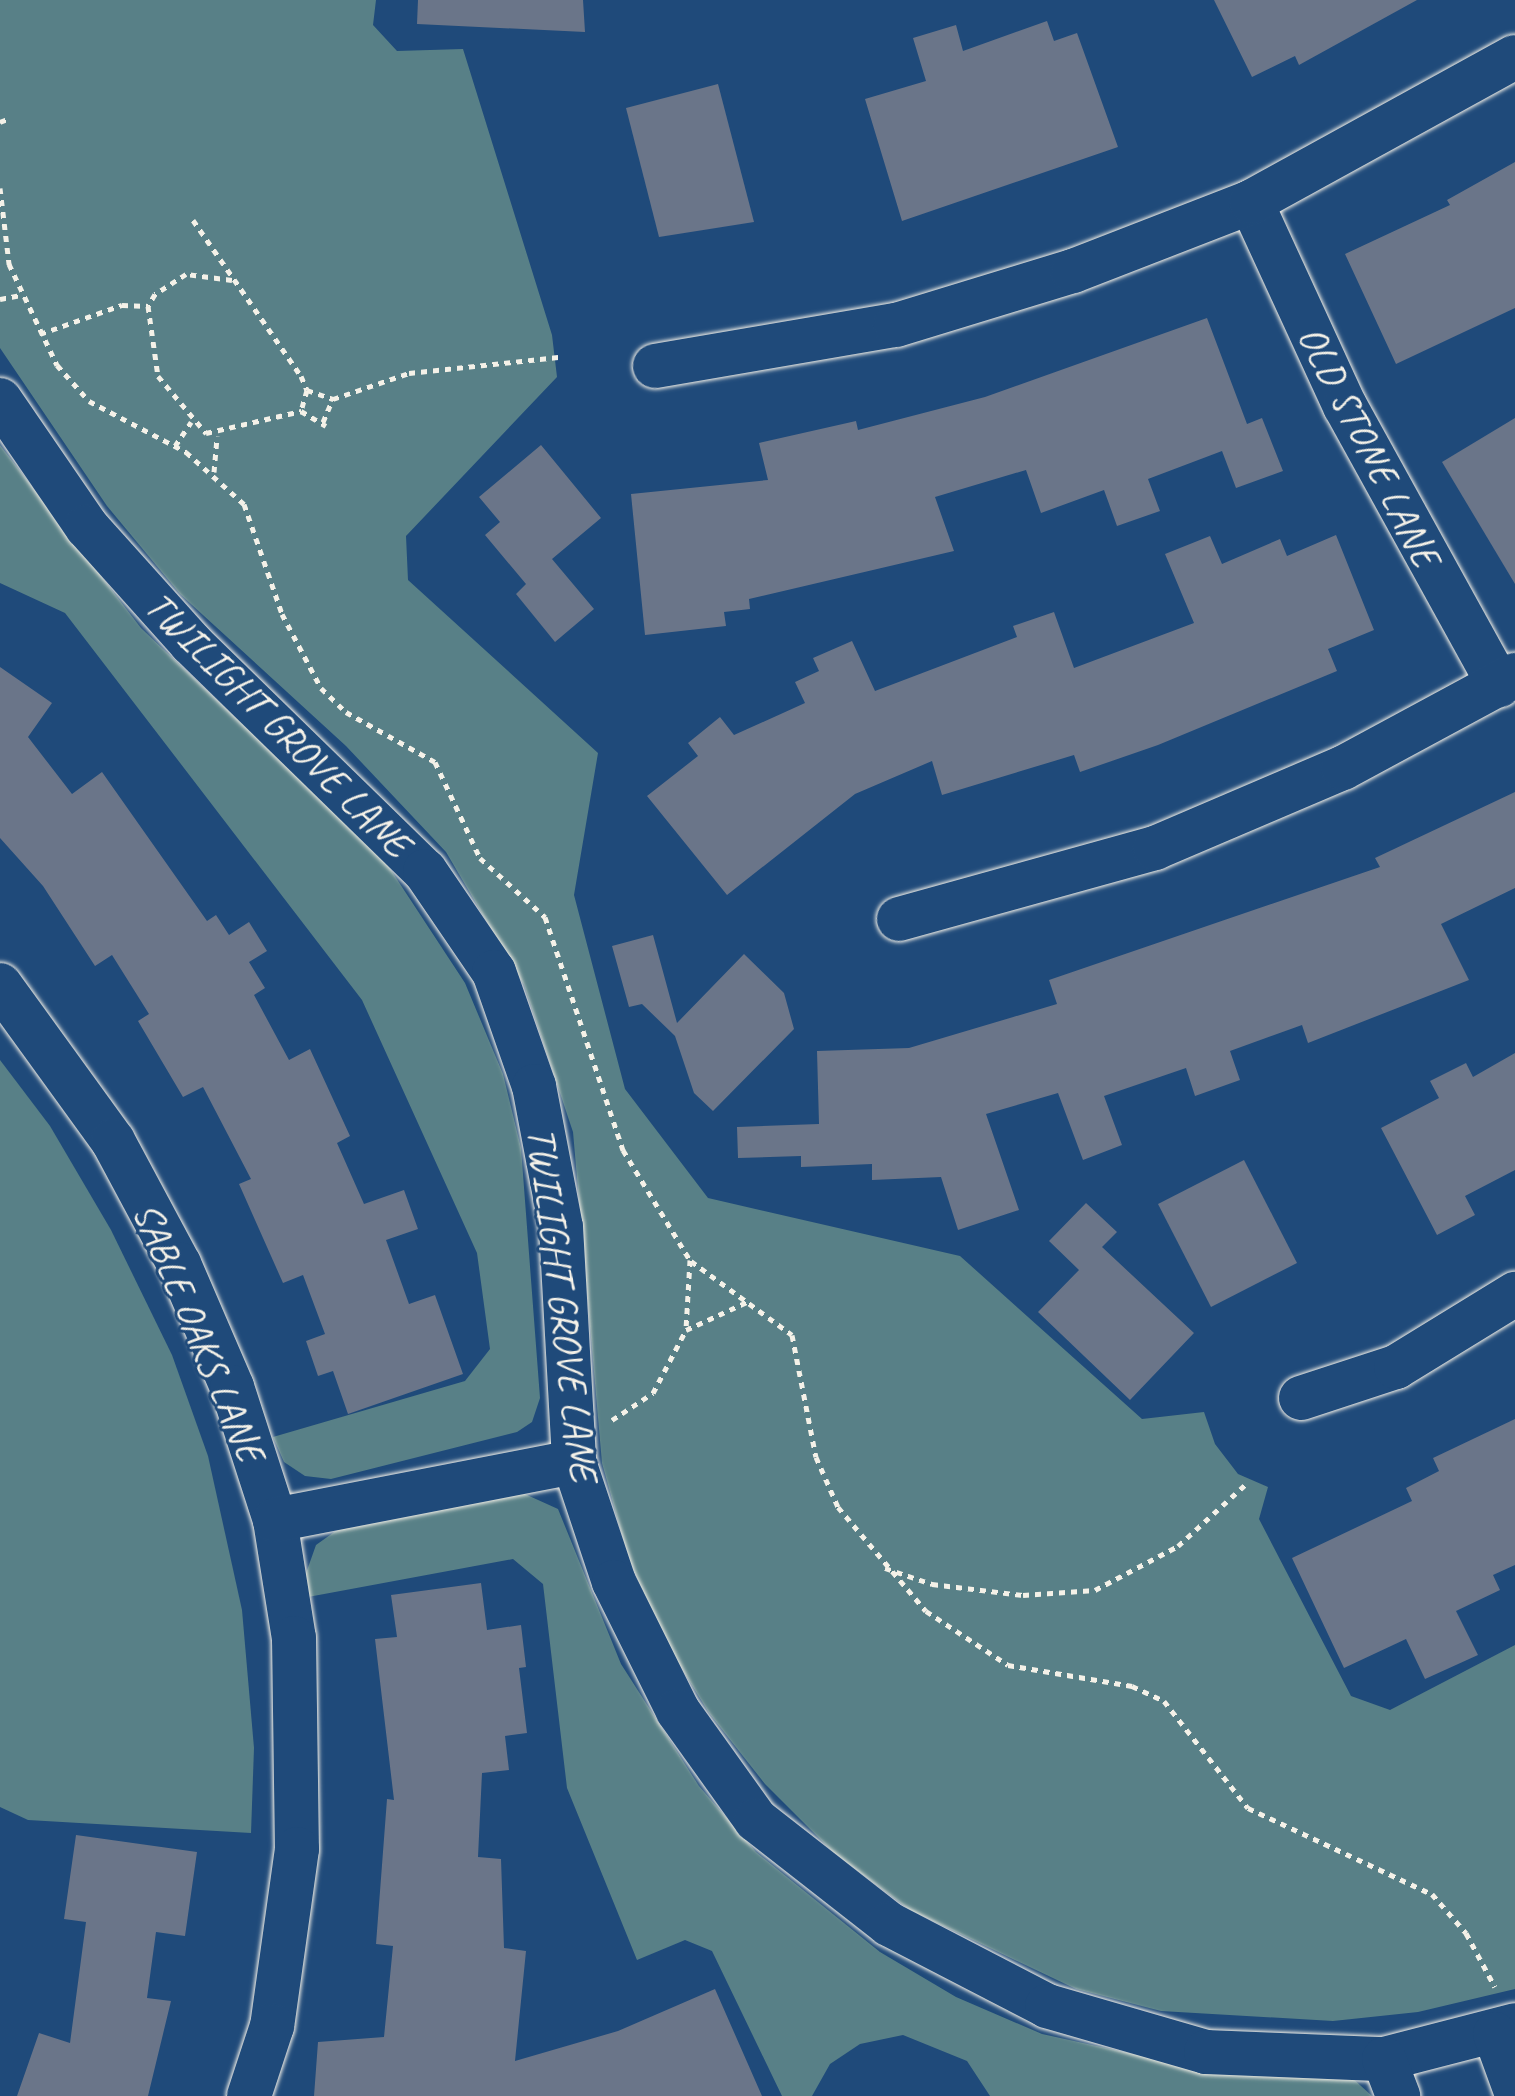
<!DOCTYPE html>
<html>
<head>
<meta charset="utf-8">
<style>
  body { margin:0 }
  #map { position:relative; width:1515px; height:2096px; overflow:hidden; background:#1f4a7a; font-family:Caveat,sans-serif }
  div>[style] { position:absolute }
  .green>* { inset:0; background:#588087 }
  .building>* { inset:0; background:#6a7589 }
  .path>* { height:5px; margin-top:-2.5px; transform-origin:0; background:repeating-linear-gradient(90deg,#f4f1e8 0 6px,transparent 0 12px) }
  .roads { filter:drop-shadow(0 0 2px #f4f1e8) drop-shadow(0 0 2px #f4f1e8) }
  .minor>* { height:44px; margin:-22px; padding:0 22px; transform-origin:22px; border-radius:22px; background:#1f4a7a }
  span { translate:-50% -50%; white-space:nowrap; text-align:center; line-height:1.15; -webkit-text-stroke:6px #1f4a7a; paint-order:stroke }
  .street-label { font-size:40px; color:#f4f1e8 }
</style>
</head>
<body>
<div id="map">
  <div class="green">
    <i style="clip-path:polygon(0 0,376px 0,373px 25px,397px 51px,463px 49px,552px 335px,557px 377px,406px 536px,408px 580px,598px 753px,574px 895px,625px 1089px,708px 1198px,960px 1256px,1142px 1419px,1204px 1412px,1215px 1444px,1238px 1474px,1268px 1487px,1259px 1519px,1351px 1696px,1390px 1710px,1515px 1645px,1515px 1989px,1418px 2012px,1333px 2021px,1161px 2011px,1076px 1989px,910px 1910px,834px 1853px,765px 1784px,709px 1713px,663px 1638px,628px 1557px,602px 1463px,573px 1132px,524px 985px,446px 852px,346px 746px,180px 594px,107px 506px,0 348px)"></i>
    <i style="clip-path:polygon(0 445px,141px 628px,383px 858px,465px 983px,503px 1074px,521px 1148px,540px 1398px,532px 1422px,517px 1432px,331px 1479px,305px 1476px,284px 1462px,273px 1437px,465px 1381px,490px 1349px,477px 1253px,362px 1000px,65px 613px,0 583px)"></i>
    <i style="clip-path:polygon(0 1060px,50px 1126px,111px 1230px,172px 1355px,208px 1456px,242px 1610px,254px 1748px,251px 1833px,28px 1820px,0 1807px)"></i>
    <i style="clip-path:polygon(516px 1490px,558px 1509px,621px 1664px,699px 1786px,756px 1852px,880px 1952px,956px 1997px,1042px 2034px,1211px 2071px,1349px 2075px,1372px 2096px,990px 2096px,967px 2061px,903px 2035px,860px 2044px,830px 2064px,812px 2096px,782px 2096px,712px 1951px,685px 1940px,637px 1960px,567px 1788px,543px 1584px,513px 1559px,308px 1597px,305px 1576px,316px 1545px,337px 1530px)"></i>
  </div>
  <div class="building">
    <i style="clip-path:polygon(418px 0,583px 0,585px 32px,417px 24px)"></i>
    <i style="clip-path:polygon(1214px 0,1417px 0,1299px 65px,1295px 56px,1252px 77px)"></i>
    <i style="clip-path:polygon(1047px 21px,1054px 41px,1077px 33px,1118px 147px,902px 221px,865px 99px,926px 81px,913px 38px,956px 25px,963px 51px)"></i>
    <i style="clip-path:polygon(718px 84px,754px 222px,659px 237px,626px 108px)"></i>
    <i style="clip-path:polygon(1515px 162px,1515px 308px,1396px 364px,1345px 254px,1450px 205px,1447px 200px)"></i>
    <i style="clip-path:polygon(1207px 318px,1247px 424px,1262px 418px,1283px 471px,1236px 488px,1222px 451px,1148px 479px,1160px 511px,1117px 526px,1104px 490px,1041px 513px,1026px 470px,935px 497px,954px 551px,749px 599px,750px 609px,724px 612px,726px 626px,645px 635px,631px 494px,768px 480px,759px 443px,856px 421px,858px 430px,985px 397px)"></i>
    <i style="clip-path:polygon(1515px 418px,1515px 584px,1442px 462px)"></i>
    <i style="clip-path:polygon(541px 445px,601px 518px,552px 559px,594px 609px,555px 642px,516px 594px,526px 584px,485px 535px,500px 522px,479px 497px)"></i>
    <i style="clip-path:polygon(1336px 535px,1374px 630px,1328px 649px,1337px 671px,1158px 745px,1080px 772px,1074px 755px,942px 795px,932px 761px,855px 794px,727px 895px,647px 796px,698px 756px,688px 743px,720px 717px,734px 735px,805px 703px,795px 682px,819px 671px,813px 658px,852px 641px,875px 691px,1017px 637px,1013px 626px,1054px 612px,1074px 668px,1194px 623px,1165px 554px,1210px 536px,1222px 564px,1280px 539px,1287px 556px)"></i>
    <i style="clip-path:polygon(0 667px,52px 703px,28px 737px,72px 794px,102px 772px,207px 921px,216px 915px,229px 935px,249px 922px,267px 951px,249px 962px,265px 988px,254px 995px,289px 1060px,310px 1049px,350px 1136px,337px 1143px,364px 1204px,404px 1190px,418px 1229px,386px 1240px,409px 1304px,435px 1295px,463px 1374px,348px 1414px,333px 1371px,318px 1376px,306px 1341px,325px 1334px,303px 1275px,283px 1283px,239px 1184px,251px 1179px,203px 1087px,183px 1097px,138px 1021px,149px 1014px,112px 955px,95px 966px,43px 886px,0 838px)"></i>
    <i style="clip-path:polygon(1515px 792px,1515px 888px,1441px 924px,1469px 980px,1308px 1043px,1302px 1025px,1230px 1051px,1240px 1080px,1195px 1096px,1186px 1068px,1104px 1096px,1122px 1145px,1083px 1160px,1058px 1093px,986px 1114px,1019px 1210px,958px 1230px,941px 1177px,872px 1180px,872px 1164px,801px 1167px,801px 1156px,738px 1158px,737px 1127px,819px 1124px,817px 1051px,909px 1048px,1057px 1004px,1049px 980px,1380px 867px,1375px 858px)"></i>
    <i style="clip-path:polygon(653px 935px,677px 1023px,744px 954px,784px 993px,794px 1029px,713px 1111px,694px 1093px,675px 1036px,642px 1004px,629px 1007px,612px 946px)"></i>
    <i style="clip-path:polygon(1515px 1053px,1515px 1170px,1465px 1196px,1475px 1215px,1437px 1235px,1381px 1128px,1439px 1098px,1430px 1081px,1466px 1063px,1473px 1077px)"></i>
    <i style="clip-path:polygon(1244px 1160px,1297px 1263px,1211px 1307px,1158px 1204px)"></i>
    <i style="clip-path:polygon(1086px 1203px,1117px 1232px,1102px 1247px,1194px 1333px,1130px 1400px,1038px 1312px,1079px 1270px,1049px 1241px)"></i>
    <i style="clip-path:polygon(1515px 1419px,1515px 1565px,1493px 1575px,1500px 1590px,1456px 1611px,1478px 1655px,1425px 1679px,1406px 1639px,1344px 1668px,1292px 1558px,1412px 1501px,1406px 1488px,1439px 1471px,1433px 1458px)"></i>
    <i style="clip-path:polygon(481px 1583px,487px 1630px,521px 1625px,526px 1667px,519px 1668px,527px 1733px,505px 1736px,509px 1770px,482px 1773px,478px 1857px,501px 1859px,504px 1948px,526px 1951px,515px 2061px,618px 2031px,715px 1989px,762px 2096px,314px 2096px,318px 2042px,384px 2037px,393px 1946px,376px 1944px,387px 1799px,394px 1800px,375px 1639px,397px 1637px,391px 1595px)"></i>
    <i style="clip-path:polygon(76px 1835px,197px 1852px,185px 1936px,156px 1932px,147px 1998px,171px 2001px,148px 2096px,17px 2096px,39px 2033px,70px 2043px,86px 1922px,64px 1919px)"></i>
  </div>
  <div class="path">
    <i style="left:0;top:122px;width:9px;rotate:-21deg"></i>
    <i style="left:0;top:188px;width:77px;rotate:83.2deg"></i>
    <i style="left:9px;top:264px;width:112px;rotate:64.6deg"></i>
    <i style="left:57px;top:365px;width:48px;rotate:48.4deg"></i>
    <i style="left:89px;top:401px;width:110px;rotate:27.7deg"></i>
    <i style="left:186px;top:452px;width:78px;rotate:41.9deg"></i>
    <i style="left:244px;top:504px;width:116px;rotate:70.9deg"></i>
    <i style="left:282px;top:614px;width:84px;rotate:62.2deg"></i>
    <i style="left:321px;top:688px;width:35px;rotate:44deg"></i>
    <i style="left:346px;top:712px;width:102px;rotate:29.3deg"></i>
    <i style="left:435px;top:762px;width:106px;rotate:64.9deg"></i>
    <i style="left:480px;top:858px;width:88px;rotate:42.2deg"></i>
    <i style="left:545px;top:917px;width:246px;rotate:71.5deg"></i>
    <i style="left:623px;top:1150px;width:129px;rotate:58.7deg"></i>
    <i style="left:690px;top:1260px;width:70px;rotate:93.3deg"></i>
    <i style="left:193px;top:220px;width:190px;rotate:55.3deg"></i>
    <i style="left:301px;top:376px;width:15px;rotate:67deg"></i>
    <i style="left:307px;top:390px;width:22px;rotate:106deg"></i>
    <i style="left:232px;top:280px;width:46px;rotate:-172.6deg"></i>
    <i style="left:186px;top:274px;width:37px;rotate:147deg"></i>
    <i style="left:155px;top:294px;width:14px;rotate:120deg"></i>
    <i style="left:148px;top:306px;width:71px;rotate:81.9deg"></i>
    <i style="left:158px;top:376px;width:75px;rotate:49.9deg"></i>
    <i style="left:206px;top:433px;width:98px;rotate:-13deg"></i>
    <i style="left:301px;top:411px;width:29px;rotate:31deg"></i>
    <i style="left:0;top:299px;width:20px;rotate:-11deg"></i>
    <i style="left:40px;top:334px;width:87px;rotate:-19.5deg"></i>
    <i style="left:122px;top:305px;width:26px;rotate:2deg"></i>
    <i style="left:307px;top:390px;width:28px;rotate:19deg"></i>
    <i style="left:333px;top:399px;width:80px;rotate:-18.9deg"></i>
    <i style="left:409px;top:373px;width:150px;rotate:-6.1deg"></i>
    <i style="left:323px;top:422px;width:25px;rotate:-67deg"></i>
    <i style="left:175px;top:446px;width:29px;rotate:-56deg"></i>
    <i style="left:214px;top:472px;width:36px;rotate:-85deg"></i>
    <i style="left:691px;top:1261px;width:125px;rotate:36.2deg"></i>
    <i style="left:792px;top:1335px;width:124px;rotate:78.9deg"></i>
    <i style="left:816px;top:1457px;width:55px;rotate:66.3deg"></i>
    <i style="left:838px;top:1507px;width:136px;rotate:49.8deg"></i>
    <i style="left:926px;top:1611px;width:98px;rotate:33.4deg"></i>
    <i style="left:1008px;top:1665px;width:126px;rotate:9.6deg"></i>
    <i style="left:1132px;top:1686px;width:35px;rotate:25deg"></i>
    <i style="left:1164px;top:1701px;width:136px;rotate:51.9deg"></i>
    <i style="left:1248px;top:1808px;width:203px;rotate:25.1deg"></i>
    <i style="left:1432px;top:1894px;width:52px;rotate:48.9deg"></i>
    <i style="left:1466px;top:1933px;width:61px;rotate:61.8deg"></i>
    <i style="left:612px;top:1420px;width:49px;rotate:-33.4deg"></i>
    <i style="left:653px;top:1393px;width:71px;rotate:-62.4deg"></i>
    <i style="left:686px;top:1330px;width:67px;rotate:-24.7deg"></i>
    <i style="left:885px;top:1568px;width:50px;rotate:18.8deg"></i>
    <i style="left:932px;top:1584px;width:92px;rotate:6.9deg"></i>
    <i style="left:1023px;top:1595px;width:72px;rotate:-4deg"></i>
    <i style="left:1095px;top:1590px;width:94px;rotate:-27.9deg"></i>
    <i style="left:1178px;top:1546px;width:93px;rotate:-42.4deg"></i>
  </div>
  <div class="roads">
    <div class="minor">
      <i style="left:1251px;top:202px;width:225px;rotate:65.3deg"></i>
      <i style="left:1345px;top:406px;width:319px;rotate:61.1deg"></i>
      <i style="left:655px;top:366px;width:244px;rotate:-9.7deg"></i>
      <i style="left:896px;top:325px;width:185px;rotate:-17deg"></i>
      <i style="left:1073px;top:271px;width:191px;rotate:-21.2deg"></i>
      <i style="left:1251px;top:202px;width:301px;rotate:-28.8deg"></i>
      <i style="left:0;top:400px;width:154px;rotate:55.6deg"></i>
      <i style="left:87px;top:527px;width:156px;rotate:48.1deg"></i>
      <i style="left:191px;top:643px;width:327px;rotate:44.3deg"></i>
      <i style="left:425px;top:871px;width:122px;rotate:55.7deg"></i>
      <i style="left:494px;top:972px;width:121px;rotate:70.7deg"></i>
      <i style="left:534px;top:1086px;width:144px;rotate:79.2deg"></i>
      <i style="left:561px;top:1227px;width:235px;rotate:86.8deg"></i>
      <i style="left:574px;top:1462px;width:126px;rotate:71.6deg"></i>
      <i style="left:614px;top:1582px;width:144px;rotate:63.6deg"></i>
      <i style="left:678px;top:1711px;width:134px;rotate:54.4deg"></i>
      <i style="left:756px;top:1820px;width:169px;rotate:38deg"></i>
      <i style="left:889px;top:1924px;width:178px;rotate:27.4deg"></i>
      <i style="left:1047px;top:2006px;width:166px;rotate:16.1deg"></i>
      <i style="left:1206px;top:2052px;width:178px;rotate:2.3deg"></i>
      <i style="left:1384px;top:2059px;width:135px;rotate:-14.5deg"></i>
      <i style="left:899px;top:919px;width:266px;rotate:-15.5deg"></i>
      <i style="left:1155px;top:848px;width:204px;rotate:-23.1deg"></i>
      <i style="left:1343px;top:768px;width:196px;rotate:-28.4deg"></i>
      <i style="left:0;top:985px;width:193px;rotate:54.1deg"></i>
      <i style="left:113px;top:1141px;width:140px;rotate:61.8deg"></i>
      <i style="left:179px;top:1264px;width:134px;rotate:66.7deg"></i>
      <i style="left:232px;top:1387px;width:140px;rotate:72.1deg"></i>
      <i style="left:275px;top:1520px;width:120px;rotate:80.9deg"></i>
      <i style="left:294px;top:1638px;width:211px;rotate:89.2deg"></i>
      <i style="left:297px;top:1849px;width:179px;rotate:98deg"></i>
      <i style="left:272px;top:2026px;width:74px;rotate:108.2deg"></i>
      <i style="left:1301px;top:1398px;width:100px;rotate:-18.1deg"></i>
      <i style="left:1396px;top:1367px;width:140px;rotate:-31.5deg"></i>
      <i style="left:275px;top:1520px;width:305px;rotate:-11deg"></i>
      <i style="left:1495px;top:2034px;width:59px;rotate:70deg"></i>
      <i style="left:1384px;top:2059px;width:40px;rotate:69deg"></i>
    </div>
  </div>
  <div class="street-label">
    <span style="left:1369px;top:446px;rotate:63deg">OLD STONE LANE</span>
    <span style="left:278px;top:724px;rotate:45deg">TWILIGHT GROVE LANE</span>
    <span style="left:563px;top:1304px;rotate:83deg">TWILIGHT GROVE LANE</span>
    <span style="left:199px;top:1332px;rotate:67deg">SABLE OAKS LANE</span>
  </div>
</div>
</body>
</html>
